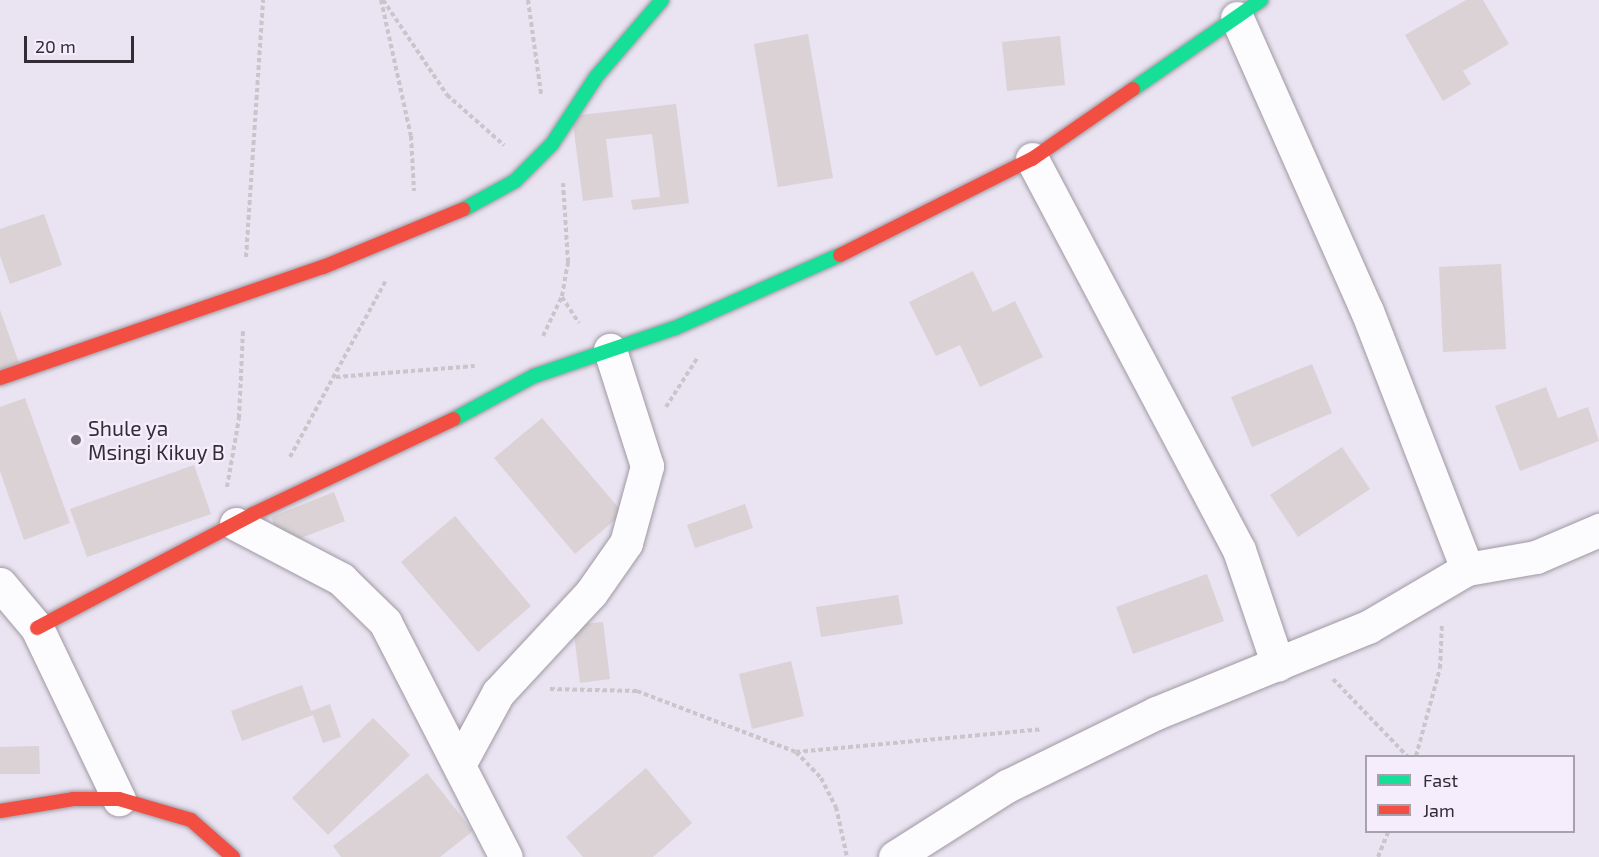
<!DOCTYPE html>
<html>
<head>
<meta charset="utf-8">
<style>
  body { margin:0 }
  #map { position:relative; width:1599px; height:857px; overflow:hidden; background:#eae3f1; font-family:"Exo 2",sans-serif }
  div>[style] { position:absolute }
  .building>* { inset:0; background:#dad2d5 }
  .path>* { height:4px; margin-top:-2px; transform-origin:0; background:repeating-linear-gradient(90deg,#c8c6ca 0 4.5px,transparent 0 7.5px) }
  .roads { filter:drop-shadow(0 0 2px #9e99a3) drop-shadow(0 0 2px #9e99a3) }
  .street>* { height:33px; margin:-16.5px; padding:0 16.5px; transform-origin:16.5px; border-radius:16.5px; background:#fcfbfd }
  .fast>* { height:14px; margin:-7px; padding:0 7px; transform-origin:7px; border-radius:7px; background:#16e098 }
  .jam>* { height:14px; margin:-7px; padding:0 7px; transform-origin:7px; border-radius:7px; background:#f24e42 }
  .dots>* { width:16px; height:16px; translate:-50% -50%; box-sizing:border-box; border:3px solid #f5edfc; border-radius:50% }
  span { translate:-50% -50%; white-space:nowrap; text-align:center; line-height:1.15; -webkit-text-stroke:4.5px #f5edfc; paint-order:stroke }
  .poi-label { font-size:21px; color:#312c36 }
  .left { translate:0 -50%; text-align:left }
  .legend { position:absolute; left:1365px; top:755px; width:210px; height:78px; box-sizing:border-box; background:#f5edfc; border:2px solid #a7a0ad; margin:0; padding:8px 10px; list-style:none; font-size:18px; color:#312c36 }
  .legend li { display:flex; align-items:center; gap:12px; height:30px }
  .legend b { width:30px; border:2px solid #a7a0ad }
  .scale { position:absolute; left:24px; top:36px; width:110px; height:27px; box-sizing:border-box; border:3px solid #312c36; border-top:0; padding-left:8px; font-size:18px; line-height:21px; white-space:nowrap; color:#312c36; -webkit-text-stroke:4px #f5edfc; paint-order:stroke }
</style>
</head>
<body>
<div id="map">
  <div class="building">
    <i style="clip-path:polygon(1466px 0,1483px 0,1509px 44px,1463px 71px,1471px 84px,1443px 101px,1405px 35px)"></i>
    <i style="clip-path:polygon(808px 34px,833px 178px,778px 187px,754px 44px)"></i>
    <i style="clip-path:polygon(1060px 36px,1065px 85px,1007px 91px,1002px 42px)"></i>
    <i style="clip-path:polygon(676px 104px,689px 203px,633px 210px,631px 200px,660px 197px,652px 134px,606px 139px,613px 197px,583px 201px,572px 116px)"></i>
    <i style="clip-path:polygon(44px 214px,62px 265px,10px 284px,0 256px,0 229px)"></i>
    <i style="clip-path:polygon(1501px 264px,1506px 349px,1443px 352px,1439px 267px)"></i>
    <i style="clip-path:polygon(973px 271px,993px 312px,1015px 301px,1043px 357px,980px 387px,960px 345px,936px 356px,909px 302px)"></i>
    <i style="clip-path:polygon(0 310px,19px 363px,0 370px)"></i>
    <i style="clip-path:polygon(1312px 364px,1332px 413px,1252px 447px,1231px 397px)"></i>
    <i style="clip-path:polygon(1546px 387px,1558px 418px,1588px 407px,1599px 441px,1520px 471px,1495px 406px)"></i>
    <i style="clip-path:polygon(25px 398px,70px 523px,24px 540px,0 471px,0 407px)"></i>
    <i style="clip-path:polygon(542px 418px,623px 513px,575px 554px,494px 458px)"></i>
    <i style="clip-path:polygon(1342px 447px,1370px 489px,1298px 537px,1270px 495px)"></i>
    <i style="clip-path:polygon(194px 465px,211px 514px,87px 557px,70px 509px)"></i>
    <i style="clip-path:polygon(334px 492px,345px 521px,283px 545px,271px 517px)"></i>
    <i style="clip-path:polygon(745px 504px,753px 528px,695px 548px,687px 525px)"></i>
    <i style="clip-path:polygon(455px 516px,531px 606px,478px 652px,401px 562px)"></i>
    <i style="clip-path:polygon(1207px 574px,1224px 621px,1133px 654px,1116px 607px)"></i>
    <i style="clip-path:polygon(898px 595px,903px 624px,821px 637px,816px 607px)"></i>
    <i style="clip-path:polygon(603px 622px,610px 679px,580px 683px,573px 625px)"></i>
    <i style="clip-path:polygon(791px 661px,804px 716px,752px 729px,739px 674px)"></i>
    <i style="clip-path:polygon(302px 685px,311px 711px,330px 704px,341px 737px,323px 743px,313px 715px,242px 741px,231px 711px)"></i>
    <i style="clip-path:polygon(373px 718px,410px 755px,328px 835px,292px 798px)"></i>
    <i style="clip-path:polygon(39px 746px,40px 774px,0 774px,0 747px)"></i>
    <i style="clip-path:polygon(646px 768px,692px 823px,653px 857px,583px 857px,566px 837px)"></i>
    <i style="clip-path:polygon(427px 773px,473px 831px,440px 857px,341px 857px,333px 846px)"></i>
  </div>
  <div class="path">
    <i style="left:381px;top:0;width:139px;rotate:77.6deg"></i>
    <i style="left:411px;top:136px;width:55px;rotate:86.9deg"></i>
    <i style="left:383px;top:0;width:115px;rotate:56deg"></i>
    <i style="left:447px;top:95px;width:76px;rotate:41.3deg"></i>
    <i style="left:528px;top:0;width:95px;rotate:82.1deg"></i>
    <i style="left:246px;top:257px;width:258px;rotate:-86.2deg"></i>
    <i style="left:562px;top:297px;width:31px;rotate:57deg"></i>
    <i style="left:543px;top:336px;width:44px;rotate:-64.6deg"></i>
    <i style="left:562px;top:296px;width:35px;rotate:-80deg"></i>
    <i style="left:568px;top:262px;width:79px;rotate:-93.6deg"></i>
    <i style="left:336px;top:377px;width:139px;rotate:-4.5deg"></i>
    <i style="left:666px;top:407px;width:59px;rotate:-57.4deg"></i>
    <i style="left:290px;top:457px;width:201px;rotate:-61.5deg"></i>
    <i style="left:227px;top:487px;width:70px;rotate:-80.1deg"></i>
    <i style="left:239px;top:418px;width:87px;rotate:-87.4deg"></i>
    <i style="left:1333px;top:679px;width:107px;rotate:46.1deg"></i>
    <i style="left:550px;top:689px;width:87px;rotate:1.3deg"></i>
    <i style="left:637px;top:691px;width:170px;rotate:21deg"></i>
    <i style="left:796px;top:752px;width:36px;rotate:46deg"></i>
    <i style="left:821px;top:778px;width:33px;rotate:63deg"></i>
    <i style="left:836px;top:807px;width:51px;rotate:77.6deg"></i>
    <i style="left:796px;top:752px;width:247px;rotate:-5.3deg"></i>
    <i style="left:1416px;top:756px;width:91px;rotate:-74.7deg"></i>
    <i style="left:1440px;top:668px;width:45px;rotate:-87.5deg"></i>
    <i style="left:1378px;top:857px;width:27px;rotate:-68deg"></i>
  </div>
  <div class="roads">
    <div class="street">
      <i style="left:1237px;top:18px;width:321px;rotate:66.1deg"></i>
      <i style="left:1367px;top:311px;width:277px;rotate:68.8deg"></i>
      <i style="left:1032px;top:159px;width:442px;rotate:62.1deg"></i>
      <i style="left:1239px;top:550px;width:121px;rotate:71.3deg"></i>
      <i style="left:236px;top:524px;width:119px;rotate:27.6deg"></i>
      <i style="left:341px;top:579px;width:62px;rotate:44.3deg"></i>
      <i style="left:385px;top:622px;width:264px;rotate:62.8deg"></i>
      <i style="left:0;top:584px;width:57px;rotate:49.9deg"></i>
      <i style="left:37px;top:628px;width:190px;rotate:64.4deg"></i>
      <i style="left:460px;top:763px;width:80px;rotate:-61.5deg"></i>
      <i style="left:498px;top:693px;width:137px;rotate:-47.1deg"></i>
      <i style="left:591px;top:593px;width:61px;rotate:-55deg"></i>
      <i style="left:626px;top:543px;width:80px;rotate:-74.7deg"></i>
      <i style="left:647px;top:466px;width:122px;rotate:-107.7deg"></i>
      <i style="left:895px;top:857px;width:133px;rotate:-32.4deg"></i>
      <i style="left:1007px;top:786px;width:166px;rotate:-26.1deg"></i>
      <i style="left:1156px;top:713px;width:229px;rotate:-22.1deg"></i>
      <i style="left:1368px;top:627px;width:115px;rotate:-30.4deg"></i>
      <i style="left:1467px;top:569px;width:70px;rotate:-9.9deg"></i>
      <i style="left:1536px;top:557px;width:69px;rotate:-23.2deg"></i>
    </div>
    <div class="fast">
      <i style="left:1133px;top:89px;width:156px;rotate:-34.8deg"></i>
      <i style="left:464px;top:209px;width:58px;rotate:-28.8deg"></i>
      <i style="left:515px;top:181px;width:52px;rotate:-45deg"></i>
      <i style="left:552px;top:144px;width:80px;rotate:-56.7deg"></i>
      <i style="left:596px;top:77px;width:101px;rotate:-49.4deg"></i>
      <i style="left:454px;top:419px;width:91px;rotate:-28.3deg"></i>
      <i style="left:534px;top:376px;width:149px;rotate:-18.8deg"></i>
      <i style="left:675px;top:328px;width:180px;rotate:-23.9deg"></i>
    </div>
    <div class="jam">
      <i style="left:840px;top:255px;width:215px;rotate:-26.6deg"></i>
      <i style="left:1032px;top:159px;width:123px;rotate:-34.7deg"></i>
      <i style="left:0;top:378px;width:342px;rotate:-19deg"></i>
      <i style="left:323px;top:267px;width:152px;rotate:-22.4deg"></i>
      <i style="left:37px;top:628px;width:244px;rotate:-27.8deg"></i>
      <i style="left:253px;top:514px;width:222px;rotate:-25.3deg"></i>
      <i style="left:0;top:811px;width:74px;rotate:-9.3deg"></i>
      <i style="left:73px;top:799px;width:46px"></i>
      <i style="left:119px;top:799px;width:75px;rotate:16.3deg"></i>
      <i style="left:191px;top:820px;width:56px;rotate:41.4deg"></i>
    </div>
  </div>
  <div class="dots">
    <i style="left:76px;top:440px;background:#726c77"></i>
  </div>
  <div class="poi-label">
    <span class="left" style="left:88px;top:440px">Shule ya<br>Msingi Kikuy B</span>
  </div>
  <ul class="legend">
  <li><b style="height:8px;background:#16e098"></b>Fast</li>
  <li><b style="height:8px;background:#f24e42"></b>Jam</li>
  </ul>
  <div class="scale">20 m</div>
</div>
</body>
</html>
